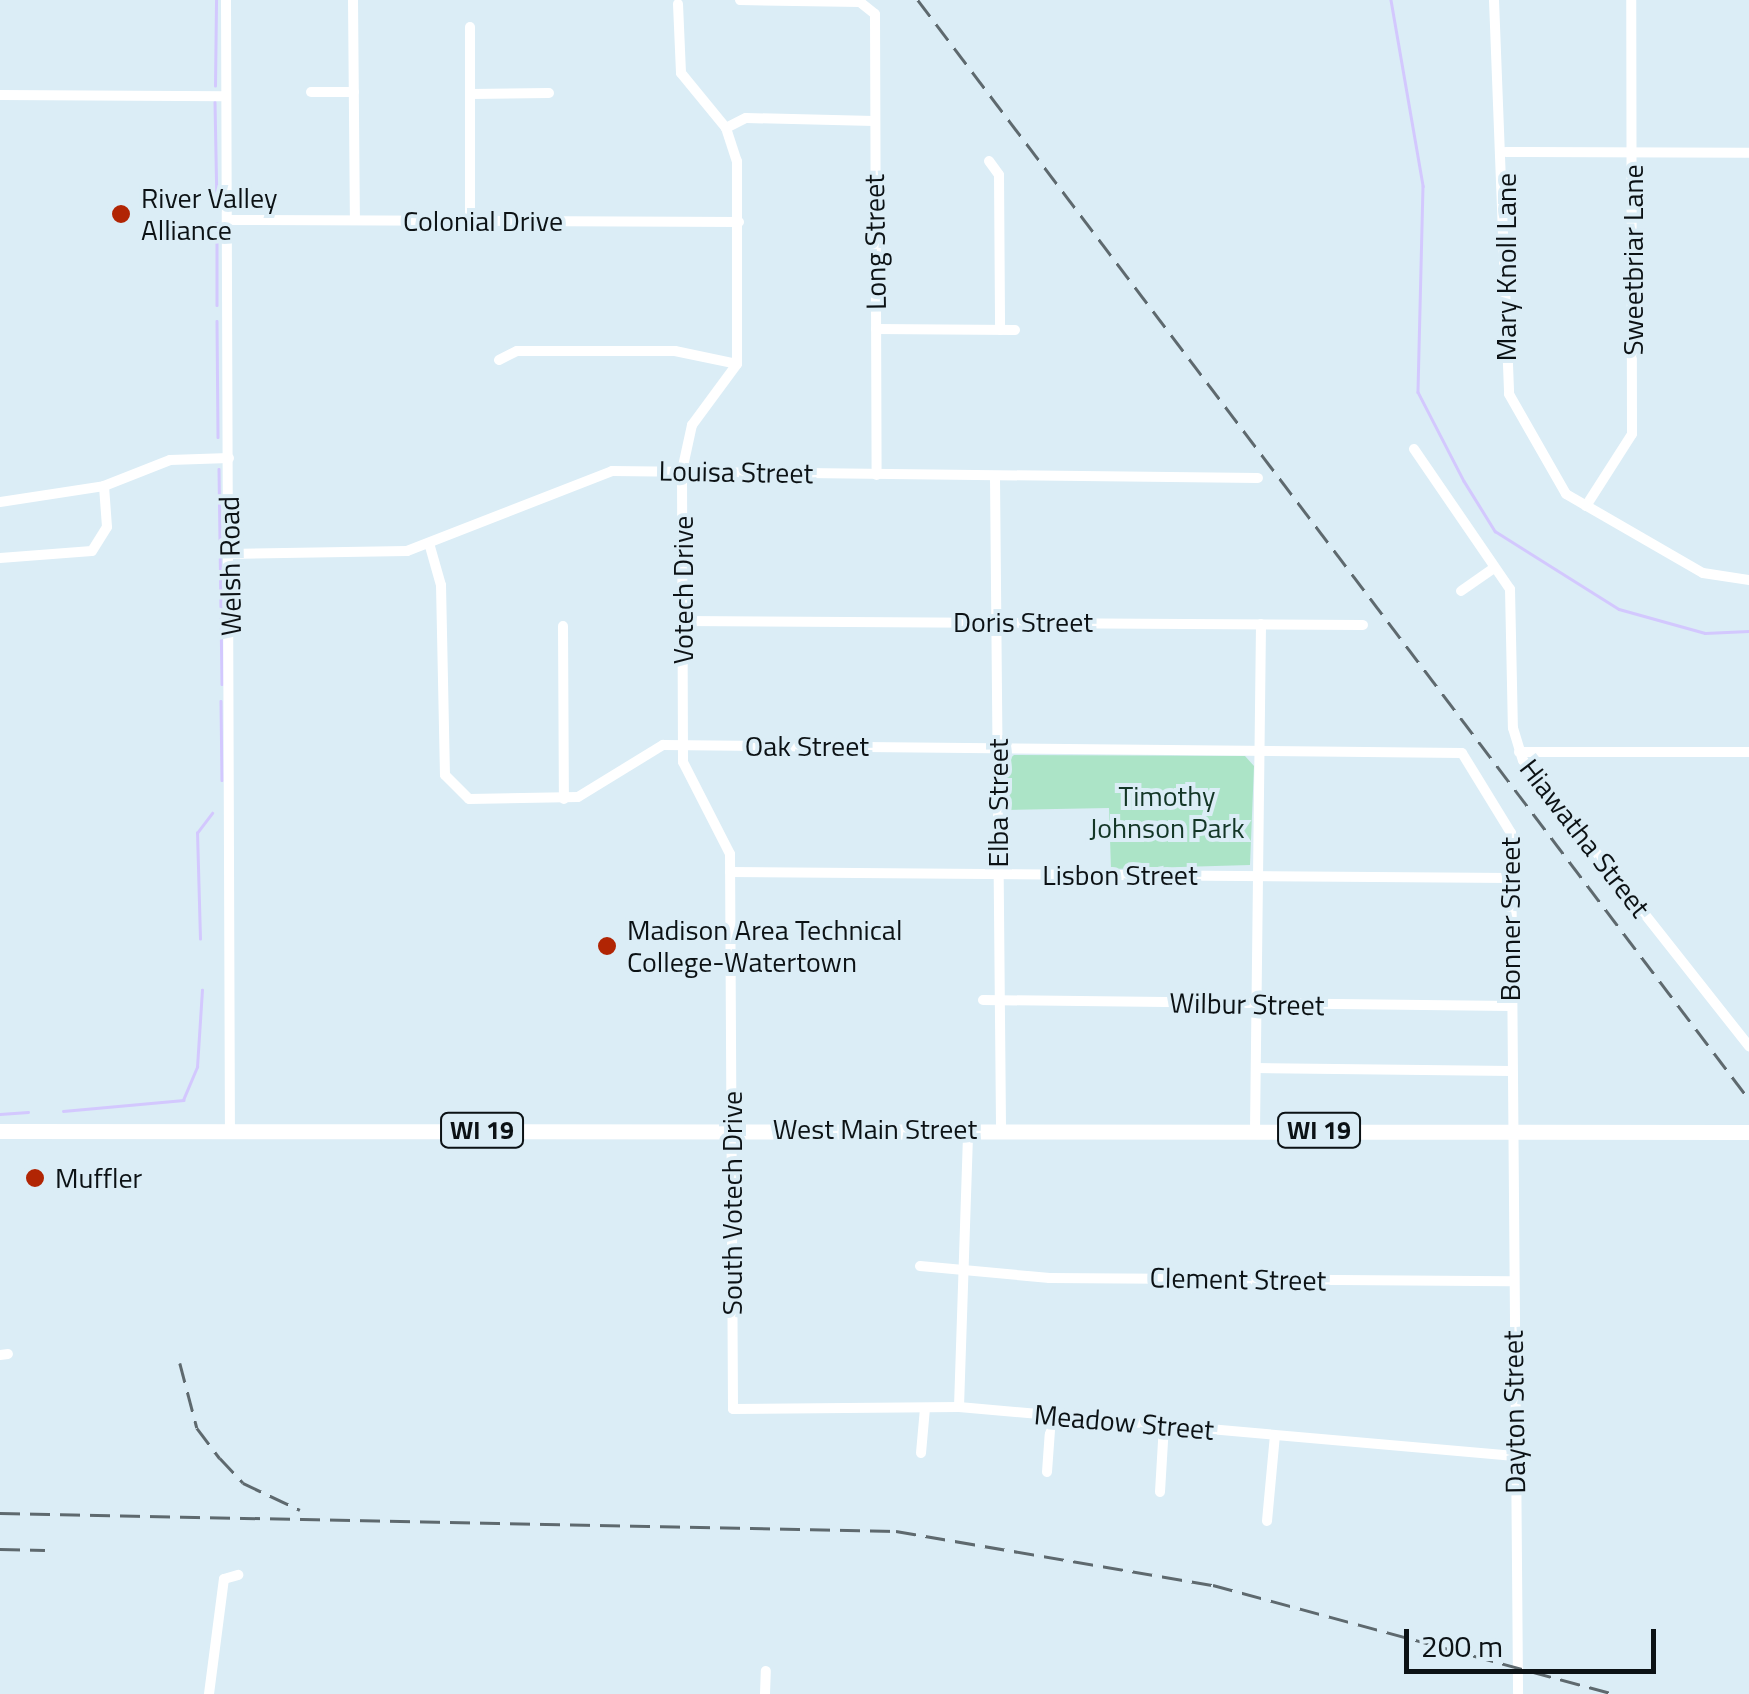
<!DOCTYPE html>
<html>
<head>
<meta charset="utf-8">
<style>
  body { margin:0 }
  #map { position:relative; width:1749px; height:1694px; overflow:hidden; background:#dbedf6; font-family:"Titillium Web",sans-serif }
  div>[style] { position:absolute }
  .green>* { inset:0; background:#ace4c7 }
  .stream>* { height:2.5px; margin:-1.25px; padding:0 1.25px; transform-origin:1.25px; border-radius:1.25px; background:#d3c8fe }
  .minor>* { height:10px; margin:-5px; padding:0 5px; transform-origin:5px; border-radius:5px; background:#fff }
  .primary>* { height:15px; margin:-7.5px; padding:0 7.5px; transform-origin:7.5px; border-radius:7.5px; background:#fff }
  .rail>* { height:2.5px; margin-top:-1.25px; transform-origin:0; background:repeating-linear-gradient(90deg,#5e696e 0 20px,transparent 0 30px) }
  .dots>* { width:28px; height:28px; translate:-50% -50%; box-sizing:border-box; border:5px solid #dbedf6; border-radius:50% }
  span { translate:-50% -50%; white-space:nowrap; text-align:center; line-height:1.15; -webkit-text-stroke:8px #dbedf6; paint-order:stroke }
  .shield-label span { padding:2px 8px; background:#dbedf6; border:2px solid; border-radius:8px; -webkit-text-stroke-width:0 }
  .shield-label { font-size:25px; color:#0c1215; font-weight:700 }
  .poi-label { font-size:28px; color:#0c1215 }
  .left { translate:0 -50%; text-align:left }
  .street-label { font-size:28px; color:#0c1215 }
  .park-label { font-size:28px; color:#133626 }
  .scale { position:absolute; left:1404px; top:1629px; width:252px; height:45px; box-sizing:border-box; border:5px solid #0c1215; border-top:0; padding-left:12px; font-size:30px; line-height:35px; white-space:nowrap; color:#0c1215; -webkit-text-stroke:8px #dbedf6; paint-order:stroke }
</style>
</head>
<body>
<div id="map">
  <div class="green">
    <i style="clip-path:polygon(1014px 755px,1245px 756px,1254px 766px,1250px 865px,1111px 869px,1109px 808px,1005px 810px,1005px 763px)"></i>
  </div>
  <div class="stream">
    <i style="left:1391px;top:0;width:189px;rotate:80.2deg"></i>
    <i style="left:1423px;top:186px;width:206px;rotate:91.4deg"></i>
    <i style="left:1418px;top:392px;width:100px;rotate:62.7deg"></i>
    <i style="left:1464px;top:481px;width:59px;rotate:58.2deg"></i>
    <i style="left:1495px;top:531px;width:146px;rotate:32.2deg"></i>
    <i style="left:1619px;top:609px;width:89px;rotate:15.6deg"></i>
    <i style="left:1705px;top:633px;width:44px;rotate:-2.6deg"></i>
    <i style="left:215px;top:86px;width:86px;rotate:-89.3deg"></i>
    <i style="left:215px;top:102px;width:102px;rotate:88.9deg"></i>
    <i style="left:217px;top:223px;width:82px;rotate:90deg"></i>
    <i style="left:217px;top:321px;width:116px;rotate:89.5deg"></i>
    <i style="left:219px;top:469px;width:215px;rotate:89.2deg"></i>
    <i style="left:221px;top:701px;width:79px;rotate:89.3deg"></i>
    <i style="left:200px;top:939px;width:106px;rotate:-91.6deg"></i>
    <i style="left:197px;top:833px;width:25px;rotate:-53deg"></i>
    <i style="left:63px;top:1111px;width:121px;rotate:-5.2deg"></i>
    <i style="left:183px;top:1100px;width:36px;rotate:-67deg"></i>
    <i style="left:197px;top:1067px;width:77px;rotate:-86.3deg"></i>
    <i style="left:0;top:1114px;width:28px;rotate:-4deg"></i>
  </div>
  <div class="minor">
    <i style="left:226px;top:0;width:1131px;rotate:89.8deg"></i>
    <i style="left:353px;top:0;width:220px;rotate:89.5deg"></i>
    <i style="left:740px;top:0;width:120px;rotate:1deg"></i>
    <i style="left:860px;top:2px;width:19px;rotate:39deg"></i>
    <i style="left:875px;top:14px;width:461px;rotate:89.8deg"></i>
    <i style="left:1494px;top:0;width:394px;rotate:87.8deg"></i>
    <i style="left:1509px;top:394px;width:115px;rotate:60.3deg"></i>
    <i style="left:1566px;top:494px;width:158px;rotate:30deg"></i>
    <i style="left:1703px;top:573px;width:47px;rotate:8.7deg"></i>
    <i style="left:678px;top:4px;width:69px;rotate:87.5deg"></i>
    <i style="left:681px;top:73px;width:71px;rotate:50.7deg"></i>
    <i style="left:726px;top:128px;width:35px;rotate:72deg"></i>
    <i style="left:737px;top:161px;width:203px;rotate:90deg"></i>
    <i style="left:737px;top:364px;width:76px;rotate:126.4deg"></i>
    <i style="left:692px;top:425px;width:47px;rotate:102.3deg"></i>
    <i style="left:682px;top:471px;width:291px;rotate:89.8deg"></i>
    <i style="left:683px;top:762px;width:103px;rotate:62.9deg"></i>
    <i style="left:730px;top:854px;width:555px;rotate:89.69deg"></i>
    <i style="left:733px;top:1409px;width:226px;rotate:-0.5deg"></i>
    <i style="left:959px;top:1407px;width:558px;rotate:5.04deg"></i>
    <i style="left:470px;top:27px;width:194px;rotate:90deg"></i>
    <i style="left:311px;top:92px;width:43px"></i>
    <i style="left:471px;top:94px;width:78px;rotate:-0.7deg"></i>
    <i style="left:0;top:95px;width:226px;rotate:0.3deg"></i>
    <i style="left:726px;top:128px;width:22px;rotate:-27deg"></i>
    <i style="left:746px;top:118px;width:128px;rotate:1.3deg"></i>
    <i style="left:1506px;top:152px;width:243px;rotate:0.2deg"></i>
    <i style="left:989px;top:161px;width:17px;rotate:54deg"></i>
    <i style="left:999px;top:175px;width:155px;rotate:89.6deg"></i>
    <i style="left:227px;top:220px;width:512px;rotate:0.22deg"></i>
    <i style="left:876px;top:329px;width:139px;rotate:0.4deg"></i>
    <i style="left:499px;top:360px;width:20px;rotate:-27deg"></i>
    <i style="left:517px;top:351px;width:158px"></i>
    <i style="left:675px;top:351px;width:63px;rotate:11.8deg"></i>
    <i style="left:1414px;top:449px;width:170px;rotate:55.6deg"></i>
    <i style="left:1510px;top:589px;width:139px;rotate:88.8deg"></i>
    <i style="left:1513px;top:728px;width:34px;rotate:73deg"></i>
    <i style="left:1523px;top:760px;width:365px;rotate:51.7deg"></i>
    <i style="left:995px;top:477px;width:652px;rotate:89.47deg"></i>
    <i style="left:0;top:502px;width:105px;rotate:-8.7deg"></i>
    <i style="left:104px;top:486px;width:71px;rotate:-21.5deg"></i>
    <i style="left:170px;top:460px;width:59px;rotate:-1.9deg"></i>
    <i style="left:1586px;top:506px;width:85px;rotate:-57.4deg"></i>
    <i style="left:1632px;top:434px;width:434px;rotate:-90.1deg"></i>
    <i style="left:429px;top:543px;width:44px;rotate:74.1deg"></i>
    <i style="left:441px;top:585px;width:190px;rotate:88.8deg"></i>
    <i style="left:445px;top:775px;width:34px;rotate:45deg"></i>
    <i style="left:469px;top:799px;width:109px;rotate:-1.1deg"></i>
    <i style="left:578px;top:797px;width:100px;rotate:-31.5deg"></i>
    <i style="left:663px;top:745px;width:799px;rotate:0.57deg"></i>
    <i style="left:1462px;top:753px;width:94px;rotate:58.5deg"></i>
    <i style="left:1511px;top:833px;width:861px;rotate:89.53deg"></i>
    <i style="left:230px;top:554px;width:177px;rotate:-1deg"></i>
    <i style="left:407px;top:551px;width:220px;rotate:-21.3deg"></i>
    <i style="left:612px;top:471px;width:646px;rotate:0.62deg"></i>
    <i style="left:0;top:558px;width:92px;rotate:-4.4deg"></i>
    <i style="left:92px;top:551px;width:28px;rotate:-58deg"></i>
    <i style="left:107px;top:527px;width:41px;rotate:-94.2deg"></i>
    <i style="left:1461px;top:591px;width:40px;rotate:-34.9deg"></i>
    <i style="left:684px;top:621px;width:679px;rotate:0.34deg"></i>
    <i style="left:563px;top:626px;width:173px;rotate:89.7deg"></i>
    <i style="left:1519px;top:752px;width:230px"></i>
    <i style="left:730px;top:872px;width:781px;rotate:0.44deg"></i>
    <i style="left:983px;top:1000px;width:528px;rotate:0.65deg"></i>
    <i style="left:1256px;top:1068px;width:255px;rotate:0.7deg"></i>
    <i style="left:1255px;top:1130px;width:506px;rotate:-89.32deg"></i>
    <i style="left:920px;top:1266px;width:130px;rotate:5.3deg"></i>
    <i style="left:1049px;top:1278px;width:462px;rotate:0.4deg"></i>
    <i style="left:0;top:1355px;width:8px;rotate:-7deg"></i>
    <i style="left:959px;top:1407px;width:278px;rotate:-88.1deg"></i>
    <i style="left:921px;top:1453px;width:45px;rotate:-84.9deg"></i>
    <i style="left:1047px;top:1472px;width:56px;rotate:-85.9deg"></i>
    <i style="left:1160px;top:1492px;width:67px;rotate:-86.6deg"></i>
    <i style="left:1267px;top:1521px;width:86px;rotate:-84.7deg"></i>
    <i style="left:209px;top:1694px;width:116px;rotate:-82.6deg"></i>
    <i style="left:224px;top:1579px;width:15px;rotate:-16deg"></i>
    <i style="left:765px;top:1694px;width:23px;rotate:-88deg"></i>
  </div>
  <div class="primary">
    <i style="left:0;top:1131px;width:1749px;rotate:0.03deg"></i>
  </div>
  <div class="rail">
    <i style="left:918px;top:0;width:1378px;rotate:52.91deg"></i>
    <i style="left:180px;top:1363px;width:67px;rotate:75.3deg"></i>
    <i style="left:197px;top:1428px;width:38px;rotate:53deg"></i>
    <i style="left:220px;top:1458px;width:34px;rotate:47deg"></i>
    <i style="left:243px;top:1483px;width:63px;rotate:25.3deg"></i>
    <i style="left:0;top:1513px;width:896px;rotate:1.15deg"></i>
    <i style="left:896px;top:1531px;width:322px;rotate:9.7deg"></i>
    <i style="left:1213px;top:1585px;width:415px;rotate:15.2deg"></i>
    <i style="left:0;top:1549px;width:45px;rotate:1.3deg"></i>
  </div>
  <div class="dots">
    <i style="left:121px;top:214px;background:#b12504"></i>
    <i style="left:607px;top:946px;background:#b12504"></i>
    <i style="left:35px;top:1178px;background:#b12504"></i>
  </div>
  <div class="shield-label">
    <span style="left:482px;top:1130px">WI 19</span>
    <span style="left:1319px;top:1130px">WI 19</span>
  </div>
  <div class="poi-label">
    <span class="left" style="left:141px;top:214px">River Valley<br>Alliance</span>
    <span class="left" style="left:627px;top:946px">Madison Area Technical<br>College-Watertown</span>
    <span class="left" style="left:55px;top:1178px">Muffler</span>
  </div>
  <div class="street-label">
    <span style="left:483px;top:221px">Colonial Drive</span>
    <span style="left:875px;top:242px;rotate:-91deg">Long Street</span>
    <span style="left:1633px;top:260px;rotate:-90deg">Sweetbriar Lane</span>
    <span style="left:1506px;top:267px;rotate:-90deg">Mary Knoll Lane</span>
    <span style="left:736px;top:472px;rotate:1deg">Louisa Street</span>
    <span style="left:230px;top:566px;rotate:-91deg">Welsh Road</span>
    <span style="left:683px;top:590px;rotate:-90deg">Votech Drive</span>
    <span style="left:1023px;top:622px">Doris Street</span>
    <span style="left:807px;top:746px">Oak Street</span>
    <span style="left:998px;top:803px;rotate:-90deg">Elba Street</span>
    <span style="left:1585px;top:838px;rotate:52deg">Hiawatha Street</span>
    <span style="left:1120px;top:875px">Lisbon Street</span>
    <span style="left:1510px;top:919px;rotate:-90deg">Bonner Street</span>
    <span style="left:1247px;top:1004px;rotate:1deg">Wilbur Street</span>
    <span style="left:875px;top:1129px">West Main Street</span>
    <span style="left:732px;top:1203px;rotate:-90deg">South Votech Drive</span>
    <span style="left:1238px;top:1279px;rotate:1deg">Clement Street</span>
    <span style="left:1514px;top:1412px;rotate:-91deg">Dayton Street</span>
    <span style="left:1124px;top:1422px;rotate:5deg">Meadow Street</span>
  </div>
  <div class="park-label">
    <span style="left:1167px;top:812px">Timothy<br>Johnson Park</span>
  </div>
  <div class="scale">200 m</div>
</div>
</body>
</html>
